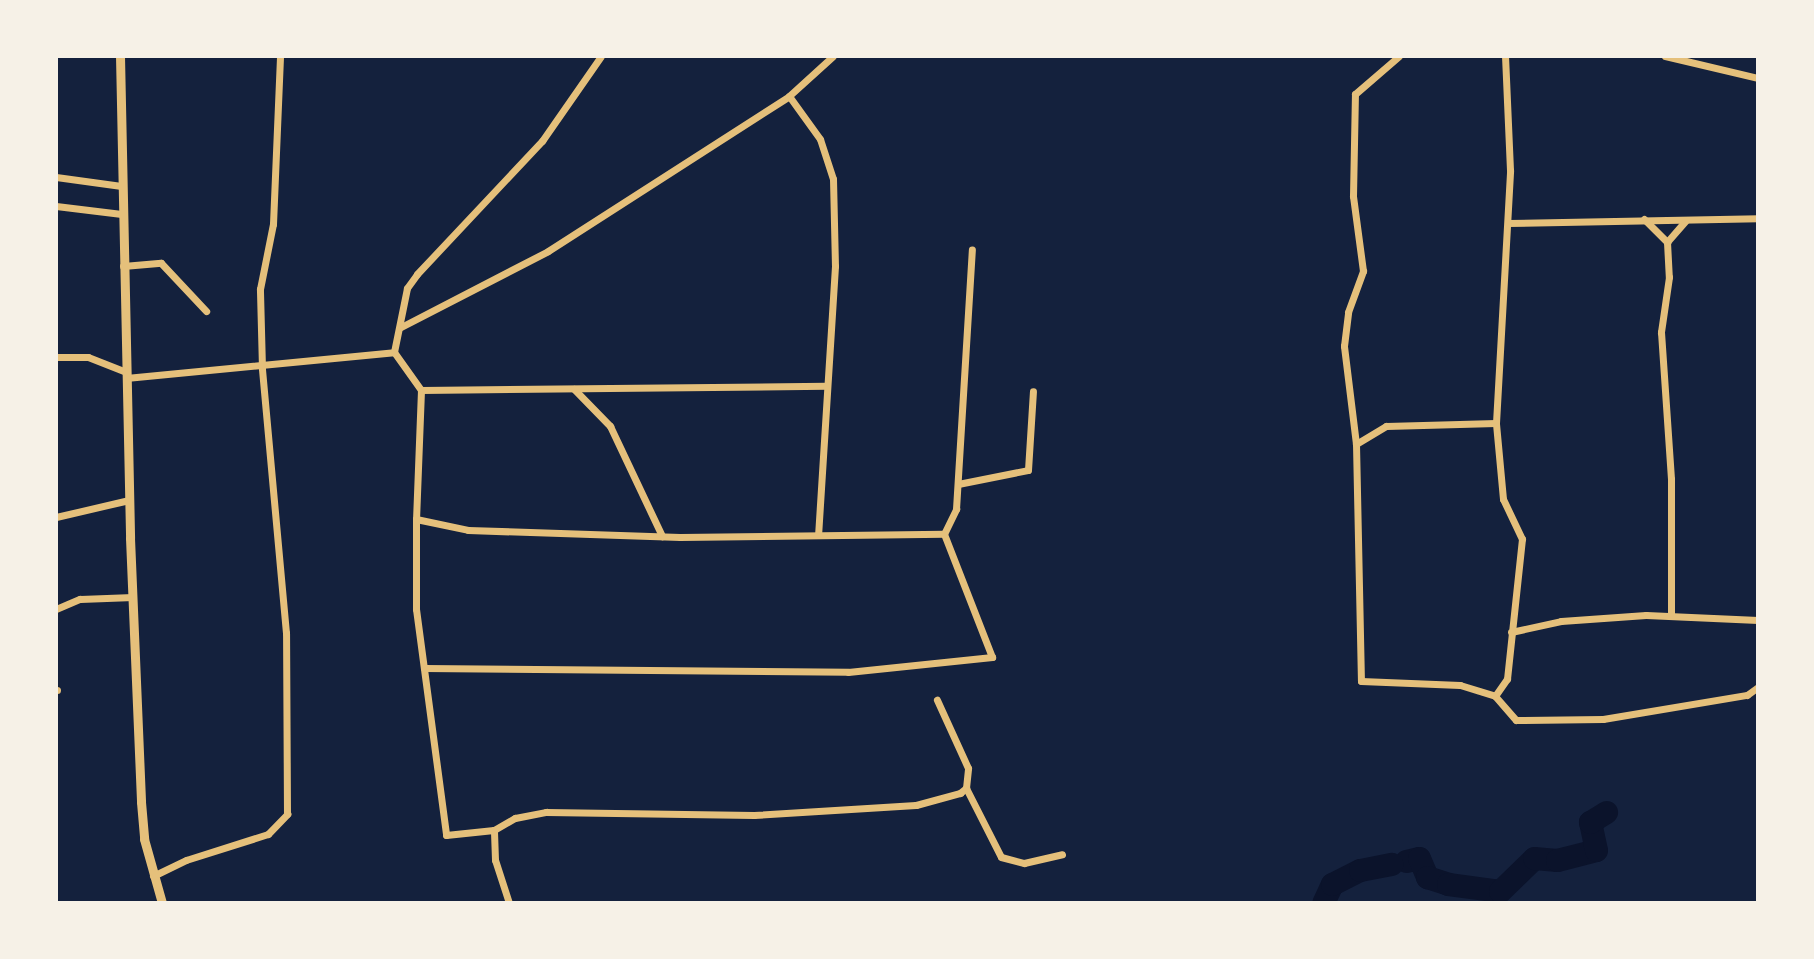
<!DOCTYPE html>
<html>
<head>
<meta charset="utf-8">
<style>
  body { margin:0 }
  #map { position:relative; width:1814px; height:959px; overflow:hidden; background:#14213d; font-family:"Zilla Slab",serif }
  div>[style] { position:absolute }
  .river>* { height:23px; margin:-11.5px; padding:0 11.5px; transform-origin:11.5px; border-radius:11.5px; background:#0b132b }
  .minor>* { height:7px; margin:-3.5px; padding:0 3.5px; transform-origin:3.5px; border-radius:3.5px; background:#e5c07b }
  .tertiary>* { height:9px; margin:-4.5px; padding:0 4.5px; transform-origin:4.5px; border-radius:4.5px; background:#e5c07b }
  span { translate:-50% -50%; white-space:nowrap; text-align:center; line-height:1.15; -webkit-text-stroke:5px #f6f1e7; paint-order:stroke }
  .frame { position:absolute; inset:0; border:58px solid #f6f1e7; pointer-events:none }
</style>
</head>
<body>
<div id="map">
  <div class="river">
    <i style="left:1406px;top:861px;width:13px;rotate:-13deg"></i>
    <i style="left:1419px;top:858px;width:21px;rotate:67deg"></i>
    <i style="left:1427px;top:877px;width:22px;rotate:18deg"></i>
    <i style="left:1448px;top:884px;width:52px;rotate:7.7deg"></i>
    <i style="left:1500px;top:891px;width:47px;rotate:-44.1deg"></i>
    <i style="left:1534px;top:858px;width:23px;rotate:5deg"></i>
    <i style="left:1557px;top:860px;width:40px;rotate:-14.4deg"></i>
    <i style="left:1596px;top:850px;width:29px;rotate:-102deg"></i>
    <i style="left:1590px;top:822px;width:19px;rotate:-32deg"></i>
    <i style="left:1323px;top:903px;width:21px;rotate:-65deg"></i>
    <i style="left:1332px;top:884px;width:31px;rotate:-27deg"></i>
    <i style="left:1360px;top:870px;width:32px;rotate:-11deg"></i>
  </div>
  <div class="minor">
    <i style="left:1665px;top:56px;width:96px;rotate:13.3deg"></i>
    <i style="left:789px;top:96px;width:53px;rotate:54.2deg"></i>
    <i style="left:820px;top:139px;width:42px;rotate:72deg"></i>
    <i style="left:833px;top:179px;width:87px;rotate:88.7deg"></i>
    <i style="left:835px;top:266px;width:269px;rotate:93.6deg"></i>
    <i style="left:56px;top:177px;width:66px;rotate:7.9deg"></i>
    <i style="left:56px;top:206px;width:66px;rotate:6.9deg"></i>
    <i style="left:1644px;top:219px;width:33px;rotate:45deg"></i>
    <i style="left:1667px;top:242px;width:35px;rotate:87deg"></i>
    <i style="left:1669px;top:277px;width:56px;rotate:98.3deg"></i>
    <i style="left:1661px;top:332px;width:147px;rotate:86.1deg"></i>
    <i style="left:1671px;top:479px;width:136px;rotate:90deg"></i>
    <i style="left:1508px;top:223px;width:250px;rotate:-1.1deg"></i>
    <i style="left:1667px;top:242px;width:28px;rotate:-49deg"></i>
    <i style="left:123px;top:266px;width:38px;rotate:-5deg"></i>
    <i style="left:161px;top:263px;width:66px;rotate:46.8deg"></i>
    <i style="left:401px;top:327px;width:165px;rotate:-27.3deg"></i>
    <i style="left:548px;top:251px;width:287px;rotate:-32.7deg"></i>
    <i style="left:789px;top:96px;width:59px;rotate:-42.3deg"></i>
    <i style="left:394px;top:352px;width:47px;rotate:54.6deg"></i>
    <i style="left:421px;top:390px;width:129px;rotate:92.2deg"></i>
    <i style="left:416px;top:519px;width:53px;rotate:11.9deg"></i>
    <i style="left:468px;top:530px;width:212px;rotate:1.9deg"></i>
    <i style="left:680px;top:537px;width:264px;rotate:-0.7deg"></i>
    <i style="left:944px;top:534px;width:28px;rotate:-64deg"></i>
    <i style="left:956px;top:509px;width:260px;rotate:-86.5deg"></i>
    <i style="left:56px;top:357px;width:32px"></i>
    <i style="left:88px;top:357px;width:41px;rotate:21.5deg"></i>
    <i style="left:126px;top:378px;width:269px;rotate:-5.5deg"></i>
    <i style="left:394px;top:352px;width:65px;rotate:-78.5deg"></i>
    <i style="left:407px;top:288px;width:17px;rotate:-54deg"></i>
    <i style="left:417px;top:274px;width:183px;rotate:-46.8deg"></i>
    <i style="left:542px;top:141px;width:103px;rotate:-55.2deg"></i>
    <i style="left:574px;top:389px;width:52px;rotate:45.8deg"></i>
    <i style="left:610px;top:426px;width:122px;rotate:64.7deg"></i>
    <i style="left:421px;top:390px;width:405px;rotate:-0.6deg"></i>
    <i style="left:1496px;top:423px;width:110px;rotate:178.4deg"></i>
    <i style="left:1386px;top:426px;width:35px;rotate:149deg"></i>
    <i style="left:1356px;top:444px;width:237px;rotate:88.8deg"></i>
    <i style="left:1361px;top:681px;width:99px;rotate:2.3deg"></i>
    <i style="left:1460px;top:685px;width:37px;rotate:17deg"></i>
    <i style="left:1495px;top:696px;width:21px;rotate:-55deg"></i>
    <i style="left:1507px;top:679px;width:141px;rotate:-83.9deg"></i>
    <i style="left:1522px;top:539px;width:44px;rotate:-115.4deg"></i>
    <i style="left:1503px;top:499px;width:76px;rotate:-95.3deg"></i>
    <i style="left:1496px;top:423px;width:253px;rotate:-86.8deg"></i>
    <i style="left:1510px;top:170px;width:114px;rotate:-92.5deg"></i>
    <i style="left:1356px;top:444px;width:99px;rotate:-97deg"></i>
    <i style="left:1344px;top:346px;width:34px;rotate:-83deg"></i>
    <i style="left:1348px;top:312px;width:44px;rotate:-69.9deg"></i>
    <i style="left:1363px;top:271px;width:76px;rotate:-97.6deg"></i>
    <i style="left:1353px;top:196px;width:102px;rotate:-88.9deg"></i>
    <i style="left:1355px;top:94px;width:58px;rotate:-40.8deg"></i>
    <i style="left:958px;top:484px;width:71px;rotate:-11.3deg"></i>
    <i style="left:1028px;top:470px;width:79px;rotate:-86.4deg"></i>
    <i style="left:56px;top:517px;width:75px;rotate:-13.1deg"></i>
    <i style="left:416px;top:519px;width:90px;rotate:90deg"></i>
    <i style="left:416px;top:609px;width:228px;rotate:82.4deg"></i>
    <i style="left:446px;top:835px;width:48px;rotate:-5.9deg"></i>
    <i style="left:56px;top:609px;width:26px;rotate:-23deg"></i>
    <i style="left:80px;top:599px;width:53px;rotate:-2.2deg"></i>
    <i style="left:1511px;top:632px;width:51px;rotate:-12.4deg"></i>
    <i style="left:1561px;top:621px;width:85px;rotate:-4deg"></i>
    <i style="left:1646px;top:615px;width:112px;rotate:2.6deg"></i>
    <i style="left:424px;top:668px;width:424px;rotate:0.5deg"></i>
    <i style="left:848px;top:672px;width:145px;rotate:-5.9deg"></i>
    <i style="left:992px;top:657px;width:132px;rotate:-111.3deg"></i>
    <i style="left:56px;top:690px;width:1px"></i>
    <i style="left:1495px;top:696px;width:32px;rotate:49deg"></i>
    <i style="left:1516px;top:720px;width:87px;rotate:-0.7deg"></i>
    <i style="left:1603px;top:719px;width:146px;rotate:-9.5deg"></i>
    <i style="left:1747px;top:695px;width:14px;rotate:-36deg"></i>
    <i style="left:966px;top:788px;width:77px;rotate:63.1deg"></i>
    <i style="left:1001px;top:857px;width:24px;rotate:15deg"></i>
    <i style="left:1024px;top:863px;width:39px;rotate:-13deg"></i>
    <i style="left:153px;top:876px;width:37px;rotate:-26deg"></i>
    <i style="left:186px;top:860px;width:86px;rotate:-17.6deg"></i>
    <i style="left:268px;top:834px;width:28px;rotate:-46deg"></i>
    <i style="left:287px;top:814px;width:181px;rotate:-90.3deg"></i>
    <i style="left:286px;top:633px;width:266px;rotate:-95.2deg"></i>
    <i style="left:262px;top:368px;width:79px;rotate:-91.5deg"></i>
    <i style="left:260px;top:289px;width:66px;rotate:-78.7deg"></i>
    <i style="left:273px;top:224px;width:168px;rotate:-87.6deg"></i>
    <i style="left:509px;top:903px;width:45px;rotate:-108deg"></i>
    <i style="left:495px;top:860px;width:30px;rotate:-92deg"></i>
    <i style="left:494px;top:830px;width:24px;rotate:-30deg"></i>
    <i style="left:515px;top:818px;width:32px;rotate:-11deg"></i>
    <i style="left:546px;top:812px;width:208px;rotate:0.8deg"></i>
    <i style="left:754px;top:815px;width:162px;rotate:-3.5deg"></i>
    <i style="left:916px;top:805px;width:46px;rotate:-15.3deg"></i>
    <i style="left:960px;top:793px;width:8px;rotate:-40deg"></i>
    <i style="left:966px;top:788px;width:20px;rotate:-84deg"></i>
    <i style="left:968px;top:768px;width:75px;rotate:-114.5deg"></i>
  </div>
  <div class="tertiary">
    <i style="left:120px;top:56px;width:482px;rotate:88.8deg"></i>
    <i style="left:130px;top:538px;width:264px;rotate:87.6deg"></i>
    <i style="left:141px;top:802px;width:37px;rotate:85deg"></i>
    <i style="left:144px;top:839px;width:66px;rotate:74.3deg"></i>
  </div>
  <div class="frame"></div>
</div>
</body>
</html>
